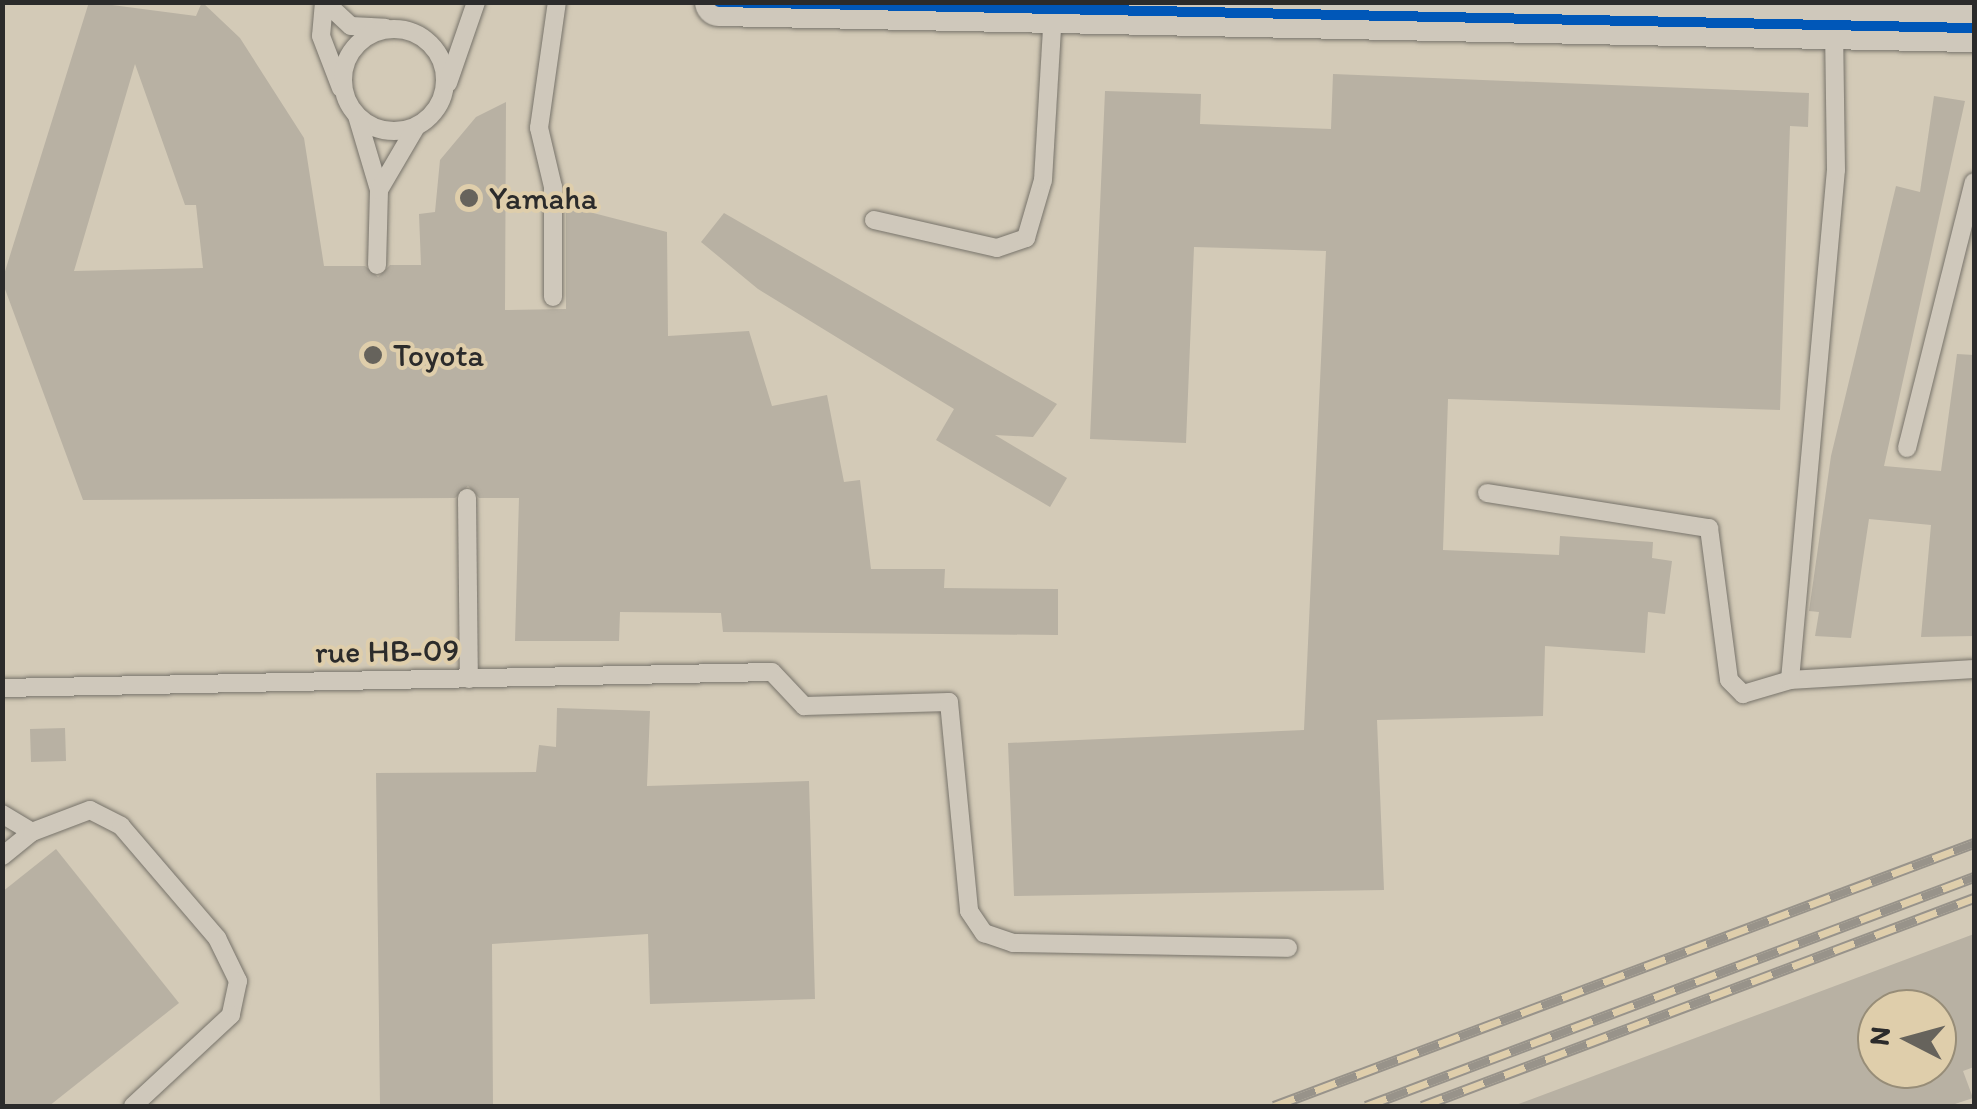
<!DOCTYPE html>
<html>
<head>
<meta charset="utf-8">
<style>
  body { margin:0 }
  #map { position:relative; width:1977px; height:1109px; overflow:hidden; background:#d3cab7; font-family:Itim,sans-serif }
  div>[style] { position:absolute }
  .building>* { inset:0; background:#b8b1a3 }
  .roads { filter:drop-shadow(0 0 2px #77736a) drop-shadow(0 0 2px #77736a) }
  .lane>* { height:18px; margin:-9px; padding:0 9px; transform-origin:9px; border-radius:9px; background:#cfc8bb }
  .lane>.ring { margin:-9px; padding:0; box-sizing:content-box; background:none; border:18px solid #cfc8bb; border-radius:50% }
  .secondary>* { height:48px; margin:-24px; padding:0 24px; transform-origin:24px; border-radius:24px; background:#cfc8bb }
  .rail>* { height:11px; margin-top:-5.5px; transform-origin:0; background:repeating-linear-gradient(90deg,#dfceab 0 22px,#98938a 0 44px); box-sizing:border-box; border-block:2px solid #98938a }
  .cycleway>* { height:10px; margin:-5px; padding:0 5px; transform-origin:5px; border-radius:5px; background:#0057b8 }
  .dots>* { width:28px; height:28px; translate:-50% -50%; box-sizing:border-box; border:5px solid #dfceab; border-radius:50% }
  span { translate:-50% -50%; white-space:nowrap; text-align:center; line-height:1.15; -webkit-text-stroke:8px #dfceab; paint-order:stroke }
  .poi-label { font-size:32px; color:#2b2b2b }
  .left { translate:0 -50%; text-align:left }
  .street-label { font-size:32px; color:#2b2b2b }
  .frame { position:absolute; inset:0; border:5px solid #2b2b2b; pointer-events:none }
  .north { position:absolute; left:1857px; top:989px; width:100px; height:100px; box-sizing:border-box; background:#dfceab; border:2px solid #978d78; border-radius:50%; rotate:276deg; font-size:28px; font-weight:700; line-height:40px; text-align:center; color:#2b2b2b }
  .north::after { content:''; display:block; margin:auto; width:35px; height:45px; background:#66635c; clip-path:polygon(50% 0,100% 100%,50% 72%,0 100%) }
</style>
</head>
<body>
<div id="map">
  <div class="building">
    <i style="clip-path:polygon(evenodd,89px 2px,196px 16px,202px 2px,240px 38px,304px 138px,324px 266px,365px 266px,378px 277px,390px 265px,421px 265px,419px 214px,435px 212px,440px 160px,476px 117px,506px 102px,505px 310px,566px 309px,566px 206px,667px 232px,668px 336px,749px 331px,772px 406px,827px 395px,844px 482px,860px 480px,871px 569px,945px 569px,944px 588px,1058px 589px,1058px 635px,723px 632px,721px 613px,620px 612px,619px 641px,515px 641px,519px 498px,479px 498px,468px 486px,455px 498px,83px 500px,2px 281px,89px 2px,135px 64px,185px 205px,196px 205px,203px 268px,74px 271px,135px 64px)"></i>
    <i style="clip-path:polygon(1333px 74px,1809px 93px,1808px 127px,1790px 126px,1780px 410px,1448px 399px,1443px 550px,1559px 555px,1560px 536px,1653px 542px,1652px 558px,1672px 561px,1665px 614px,1648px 612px,1645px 653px,1545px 646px,1543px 716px,1377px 720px,1384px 890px,1014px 896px,1008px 743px,1304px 730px,1326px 251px,1194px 247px,1186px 443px,1090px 439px,1105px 91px,1201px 94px,1200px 124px,1331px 129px)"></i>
    <i style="clip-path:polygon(1934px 96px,1965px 101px,1884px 466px,1941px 471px,1957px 354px,1974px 355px,1974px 636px,1921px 637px,1931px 525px,1869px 519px,1851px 638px,1815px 636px,1819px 612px,1809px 611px,1831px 456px,1896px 186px,1920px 192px)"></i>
    <i style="clip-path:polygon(724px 213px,1057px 404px,1033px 437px,995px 435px,1067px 478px,1050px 507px,936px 440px,954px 409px,758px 289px,701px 242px)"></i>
    <i style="clip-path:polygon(557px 708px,650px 711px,647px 786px,809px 781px,815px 999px,650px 1004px,648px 934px,492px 944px,493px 1106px,380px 1106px,376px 773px,536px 772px,539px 745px,556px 747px)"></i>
    <i style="clip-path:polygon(65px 728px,66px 761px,31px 762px,30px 729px)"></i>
    <i style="clip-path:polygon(56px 849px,179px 1003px,49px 1106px,2px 1106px,2px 892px)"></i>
    <i style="clip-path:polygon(evenodd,1974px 934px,1974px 1067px,1963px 1071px,1973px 1098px,1949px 1106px,1513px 1106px,1974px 934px,1877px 1009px,1937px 1009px,1937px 1069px,1877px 1069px,1877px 1009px)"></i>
  </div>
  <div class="roads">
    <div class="lane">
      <i style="left:324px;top:2px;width:34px;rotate:95deg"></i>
      <i style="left:321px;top:36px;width:56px;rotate:69deg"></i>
      <i style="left:325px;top:2px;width:35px;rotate:43deg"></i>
      <i style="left:351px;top:26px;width:34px;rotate:3deg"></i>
      <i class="ring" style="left:343px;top:29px;width:84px;height:84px"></i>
      <i style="left:448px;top:83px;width:86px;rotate:-70.9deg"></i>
      <i style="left:357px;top:116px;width:77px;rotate:73.4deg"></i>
      <i style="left:379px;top:190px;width:75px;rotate:91.5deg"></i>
      <i style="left:379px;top:190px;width:73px;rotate:-59.6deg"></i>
      <i style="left:874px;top:220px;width:126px;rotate:12.8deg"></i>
      <i style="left:997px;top:248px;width:31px;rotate:-19deg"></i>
      <i style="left:1026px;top:238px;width:60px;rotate:-73.7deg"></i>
      <i style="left:1043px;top:180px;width:168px;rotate:-86.6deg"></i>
      <i style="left:553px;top:297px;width:110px;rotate:-90deg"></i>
      <i style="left:553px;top:187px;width:61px;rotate:-103.3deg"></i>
      <i style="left:539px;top:128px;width:127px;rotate:-81.9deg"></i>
      <i style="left:1907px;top:448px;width:274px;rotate:-75.9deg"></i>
      <i style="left:1487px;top:493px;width:225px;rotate:9deg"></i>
      <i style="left:1709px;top:528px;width:153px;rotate:82.5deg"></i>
      <i style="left:1729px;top:680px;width:20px;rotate:45deg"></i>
      <i style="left:1743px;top:694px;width:49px;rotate:-16.6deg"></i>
      <i style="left:1790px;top:680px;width:184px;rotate:-3.4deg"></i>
      <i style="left:467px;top:498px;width:181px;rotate:89.4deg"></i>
      <i style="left:1790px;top:680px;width:512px;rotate:-84.85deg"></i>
      <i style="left:1836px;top:170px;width:142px;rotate:-90.8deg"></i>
      <i style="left:2px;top:688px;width:770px;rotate:-1.19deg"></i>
      <i style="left:772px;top:672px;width:47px;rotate:46.7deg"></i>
      <i style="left:804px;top:706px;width:145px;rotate:-1.6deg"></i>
      <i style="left:949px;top:702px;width:210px;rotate:84.5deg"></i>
      <i style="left:969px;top:911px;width:27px;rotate:56deg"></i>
      <i style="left:984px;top:933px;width:31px;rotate:19deg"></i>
      <i style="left:1013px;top:943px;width:275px;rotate:1deg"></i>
      <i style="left:2px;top:814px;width:35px;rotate:31deg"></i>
      <i style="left:32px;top:832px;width:38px;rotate:141deg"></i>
      <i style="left:32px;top:832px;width:62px;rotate:-20.8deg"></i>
      <i style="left:90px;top:810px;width:35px;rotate:27deg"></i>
      <i style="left:121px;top:826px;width:148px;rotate:49.4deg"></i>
      <i style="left:217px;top:938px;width:48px;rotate:64deg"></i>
      <i style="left:238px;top:981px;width:35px;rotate:102deg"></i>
      <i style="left:231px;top:1015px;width:134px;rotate:137.1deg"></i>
    </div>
    <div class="secondary">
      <i style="left:719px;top:2px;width:1255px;rotate:1.19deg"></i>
    </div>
  </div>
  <div class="rail">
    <i style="left:1274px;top:1106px;width:748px;rotate:-20.59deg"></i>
    <i style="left:1366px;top:1106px;width:650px;rotate:-20.64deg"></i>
    <i style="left:1422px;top:1106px;width:590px;rotate:-20.65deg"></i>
  </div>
  <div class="cycleway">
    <i style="left:719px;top:2px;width:1255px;rotate:1.19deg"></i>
  </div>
  <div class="dots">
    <i style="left:469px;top:198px;background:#66635c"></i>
    <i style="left:373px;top:355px;background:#66635c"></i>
  </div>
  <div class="poi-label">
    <span class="left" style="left:489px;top:198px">Yamaha</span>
    <span class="left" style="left:393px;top:355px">Toyota</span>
  </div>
  <div class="street-label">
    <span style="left:387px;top:651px;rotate:-1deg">rue HB-09</span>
  </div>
  <div class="frame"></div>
  <div class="north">N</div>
</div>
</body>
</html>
